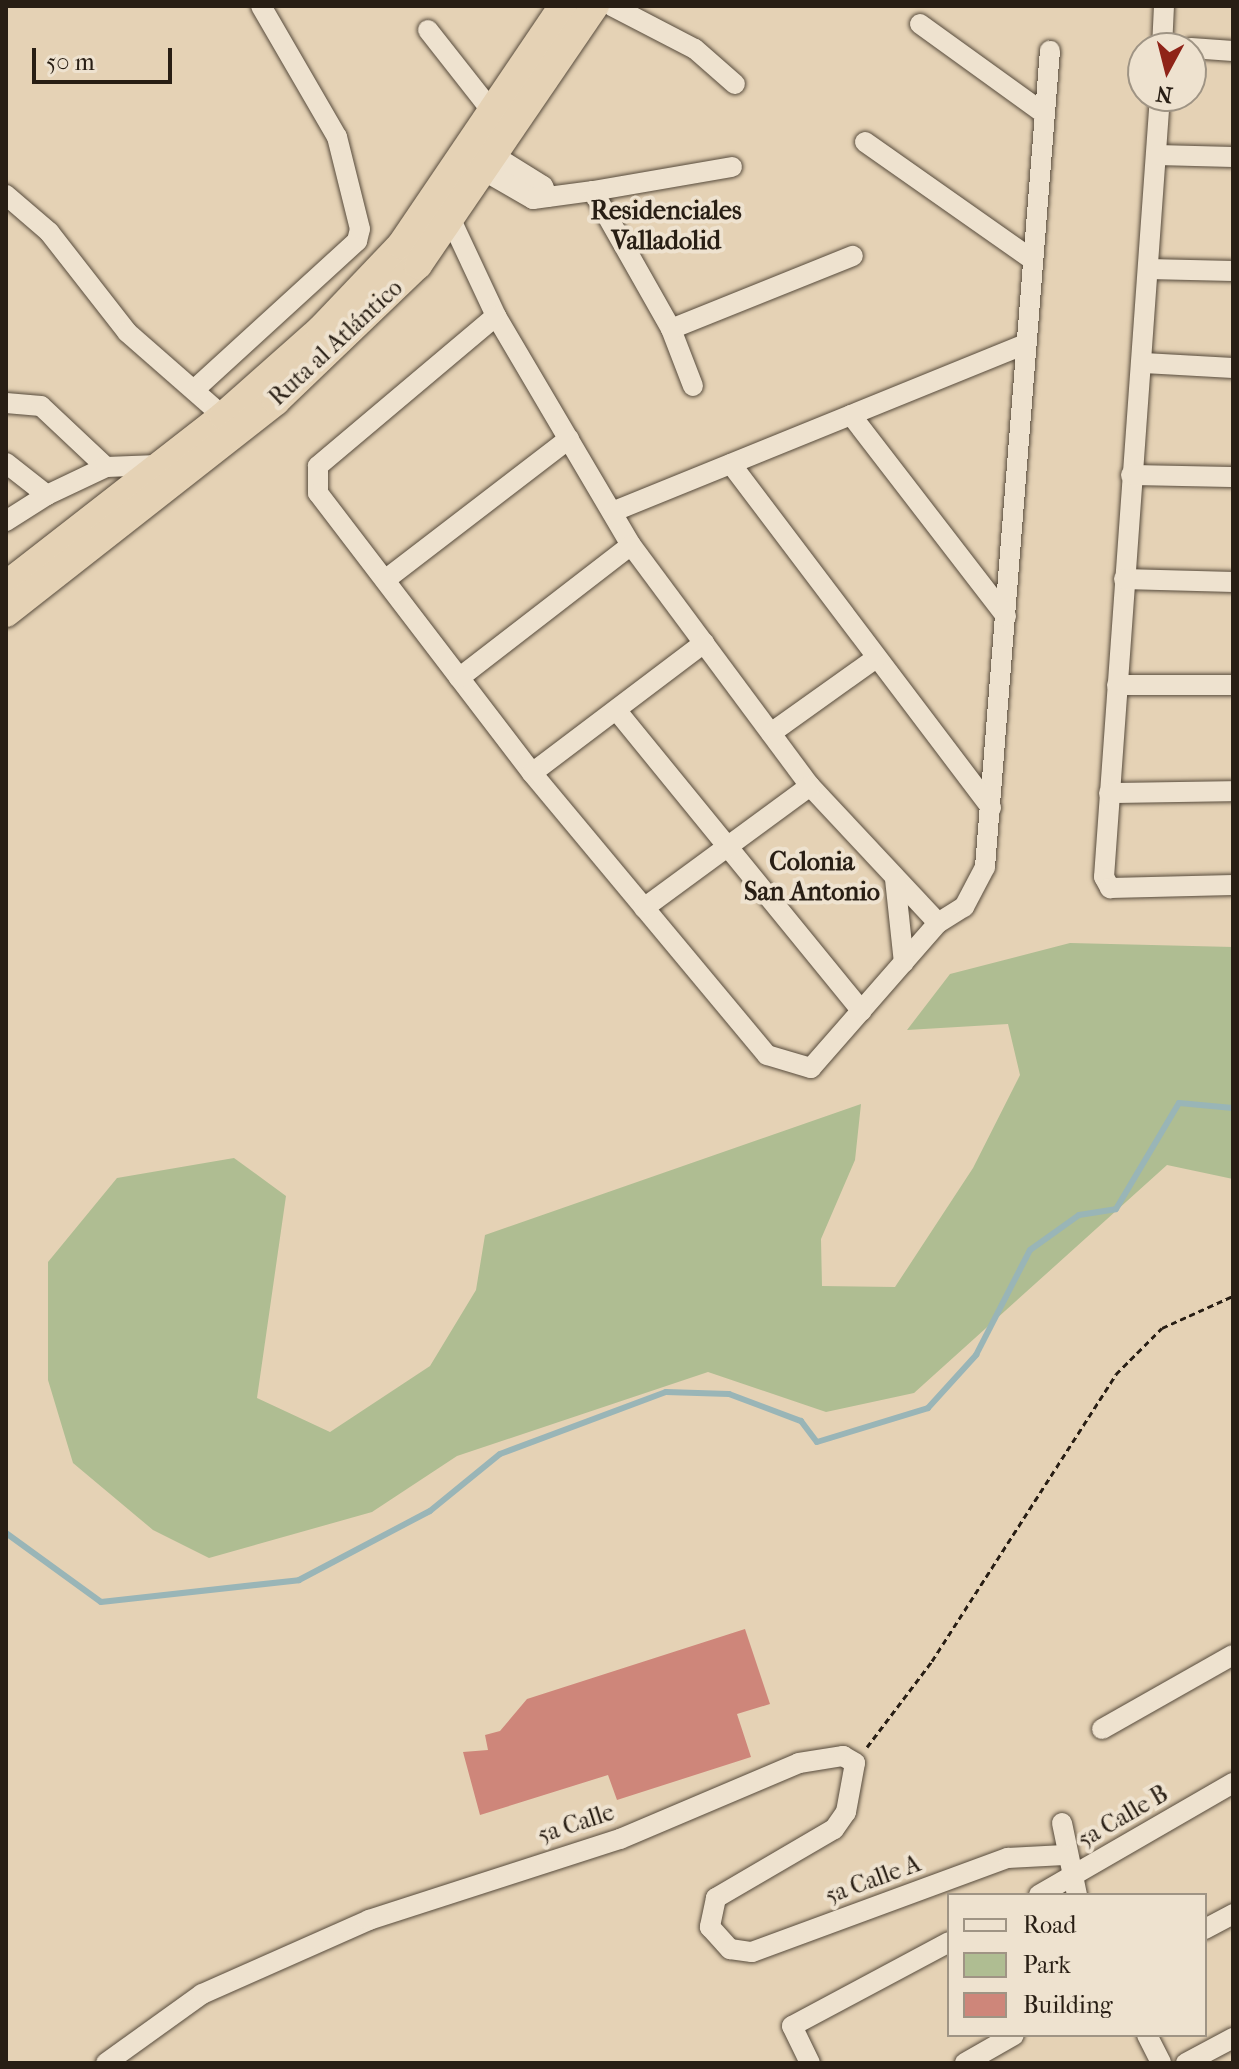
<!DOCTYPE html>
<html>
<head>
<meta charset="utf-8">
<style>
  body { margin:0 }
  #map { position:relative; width:1239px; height:2069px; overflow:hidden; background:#e5d2b5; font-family:"IM FELL French Canon",serif }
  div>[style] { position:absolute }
  .green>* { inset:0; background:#afbd92 }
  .stream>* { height:6px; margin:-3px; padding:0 3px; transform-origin:3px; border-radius:3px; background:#99b5b7 }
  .building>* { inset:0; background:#ce867a }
  .path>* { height:3px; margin-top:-1.5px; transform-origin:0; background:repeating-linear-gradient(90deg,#281e14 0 6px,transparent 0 10px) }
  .roads { filter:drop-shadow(0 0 2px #574b3c) drop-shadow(0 0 2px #574b3c) }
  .minor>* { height:20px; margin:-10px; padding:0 10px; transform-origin:10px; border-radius:10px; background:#eee2cf }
  .highway>* { height:28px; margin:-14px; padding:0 14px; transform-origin:14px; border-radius:14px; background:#e5d2b5 }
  span { translate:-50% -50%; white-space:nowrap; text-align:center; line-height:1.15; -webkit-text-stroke:8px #eee2cf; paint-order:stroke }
  .street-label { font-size:24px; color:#281e14 }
  .neighbourhood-label { font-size:26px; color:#281e14; font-weight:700 }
  .frame { position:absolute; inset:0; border:8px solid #281e14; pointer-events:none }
  .legend { position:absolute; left:947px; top:1893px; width:260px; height:144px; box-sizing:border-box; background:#eee2cf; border:2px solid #9f9484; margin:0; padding:10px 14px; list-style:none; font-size:24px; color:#281e14 }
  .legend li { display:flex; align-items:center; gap:16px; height:40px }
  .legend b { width:40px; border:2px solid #9f9484 }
  .north { position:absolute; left:1127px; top:32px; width:80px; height:80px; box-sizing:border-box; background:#eee2cf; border:2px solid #9f9484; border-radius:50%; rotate:187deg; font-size:22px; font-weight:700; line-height:32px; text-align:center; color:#281e14 }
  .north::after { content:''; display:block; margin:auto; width:28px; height:36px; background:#8f2418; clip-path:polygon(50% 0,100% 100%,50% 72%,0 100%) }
  .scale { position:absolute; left:32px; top:48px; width:140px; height:36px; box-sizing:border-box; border:4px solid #281e14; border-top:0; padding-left:10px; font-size:24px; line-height:28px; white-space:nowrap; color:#281e14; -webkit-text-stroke:6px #eee2cf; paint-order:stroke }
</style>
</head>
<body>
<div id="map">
  <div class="green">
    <i style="clip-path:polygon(1070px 943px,1233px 947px,1233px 1179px,1167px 1165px,914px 1393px,826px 1412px,708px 1372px,457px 1456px,372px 1512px,209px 1558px,153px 1530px,73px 1463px,48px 1380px,48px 1262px,117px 1178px,234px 1158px,286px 1196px,257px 1398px,330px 1432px,430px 1366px,476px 1290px,485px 1235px,861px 1104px,855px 1160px,821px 1239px,822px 1286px,895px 1287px,973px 1168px,1020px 1075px,1008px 1024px,907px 1030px,950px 974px)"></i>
  </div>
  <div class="stream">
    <i style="left:6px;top:1533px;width:117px;rotate:36deg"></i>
    <i style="left:101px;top:1602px;width:199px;rotate:-6.3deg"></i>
    <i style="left:299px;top:1580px;width:148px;rotate:-27.8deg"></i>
    <i style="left:430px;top:1511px;width:90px;rotate:-39.2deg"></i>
    <i style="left:500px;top:1454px;width:177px;rotate:-20.5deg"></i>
    <i style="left:666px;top:1392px;width:63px;rotate:1.8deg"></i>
    <i style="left:729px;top:1394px;width:77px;rotate:20.6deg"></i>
    <i style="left:801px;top:1421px;width:26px;rotate:53deg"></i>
    <i style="left:817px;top:1442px;width:116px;rotate:-17deg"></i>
    <i style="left:928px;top:1408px;width:72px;rotate:-47.8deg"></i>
    <i style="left:976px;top:1355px;width:118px;rotate:-62.8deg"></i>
    <i style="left:1030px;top:1250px;width:60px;rotate:-35.5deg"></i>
    <i style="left:1079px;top:1215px;width:37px;rotate:-9deg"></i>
    <i style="left:1116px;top:1209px;width:123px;rotate:-59.3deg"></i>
    <i style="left:1179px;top:1103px;width:54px;rotate:5.3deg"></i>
  </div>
  <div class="building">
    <i style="clip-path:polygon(745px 1629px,770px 1704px,737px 1714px,751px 1757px,617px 1800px,608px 1775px,480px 1815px,463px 1752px,488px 1750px,485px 1735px,500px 1731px,527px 1699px)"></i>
  </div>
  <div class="path">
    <i style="left:867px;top:1747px;width:108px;rotate:-52.9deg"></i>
    <i style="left:932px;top:1661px;width:341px;rotate:-57.3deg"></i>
    <i style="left:1116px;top:1374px;width:65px;rotate:-45deg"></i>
    <i style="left:1162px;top:1328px;width:78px;rotate:-24.3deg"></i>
  </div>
  <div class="roads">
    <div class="minor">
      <i style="left:612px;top:6px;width:93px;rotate:27.4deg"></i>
      <i style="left:695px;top:49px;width:53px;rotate:41.2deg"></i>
      <i style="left:920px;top:24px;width:154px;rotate:35.8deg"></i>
      <i style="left:428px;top:30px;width:107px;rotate:51.8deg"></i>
      <i style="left:1162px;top:48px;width:42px;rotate:-87.3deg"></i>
      <i style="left:1191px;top:48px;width:42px;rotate:4.1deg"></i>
      <i style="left:1160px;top:96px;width:783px;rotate:94.1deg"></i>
      <i style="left:1104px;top:877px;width:13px;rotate:61deg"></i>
      <i style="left:1110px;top:888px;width:123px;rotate:-1.4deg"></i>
      <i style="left:865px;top:142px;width:205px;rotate:35.1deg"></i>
      <i style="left:1157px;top:155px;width:76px;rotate:1.5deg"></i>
      <i style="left:498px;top:158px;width:53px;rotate:31.9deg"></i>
      <i style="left:543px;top:186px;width:12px;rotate:66deg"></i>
      <i style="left:488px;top:173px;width:52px;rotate:30deg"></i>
      <i style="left:533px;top:199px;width:61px;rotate:-7.6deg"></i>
      <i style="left:593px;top:191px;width:159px;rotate:60.5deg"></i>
      <i style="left:671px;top:329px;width:61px;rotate:68.9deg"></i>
      <i style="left:593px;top:191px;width:141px;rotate:-9.8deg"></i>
      <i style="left:6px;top:195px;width:57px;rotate:40.7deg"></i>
      <i style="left:49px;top:232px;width:127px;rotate:52deg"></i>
      <i style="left:127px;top:332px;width:128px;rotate:41.2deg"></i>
      <i style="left:453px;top:224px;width:102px;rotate:64.9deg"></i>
      <i style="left:496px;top:316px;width:266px;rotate:59.5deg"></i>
      <i style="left:631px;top:545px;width:300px;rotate:53.4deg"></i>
      <i style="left:810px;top:786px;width:187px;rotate:46.9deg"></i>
      <i style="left:1148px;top:269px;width:85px;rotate:1.3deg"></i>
      <i style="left:496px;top:316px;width:233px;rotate:139.9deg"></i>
      <i style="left:318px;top:466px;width:27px;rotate:90deg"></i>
      <i style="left:318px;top:493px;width:352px;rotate:52.6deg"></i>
      <i style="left:532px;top:773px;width:367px;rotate:50.2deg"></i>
      <i style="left:767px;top:1055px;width:46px;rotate:16.5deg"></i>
      <i style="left:811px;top:1068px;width:193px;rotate:-48.8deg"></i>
      <i style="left:938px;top:923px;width:31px;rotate:-32deg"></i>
      <i style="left:964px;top:907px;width:45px;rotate:-62.3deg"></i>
      <i style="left:985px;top:867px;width:819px;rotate:-85.45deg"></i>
      <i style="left:671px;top:329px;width:196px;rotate:-21.9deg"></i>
      <i style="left:1144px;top:363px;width:89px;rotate:3.2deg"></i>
      <i style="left:194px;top:390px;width:221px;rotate:-42.4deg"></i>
      <i style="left:357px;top:241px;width:12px;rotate:-76deg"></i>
      <i style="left:360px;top:229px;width:95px;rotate:-104deg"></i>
      <i style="left:337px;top:137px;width:151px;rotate:-120.1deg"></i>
      <i style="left:6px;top:403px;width:35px;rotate:5deg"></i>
      <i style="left:41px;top:406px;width:89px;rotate:43.2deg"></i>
      <i style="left:851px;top:415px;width:254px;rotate:52.4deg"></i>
      <i style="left:6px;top:463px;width:52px;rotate:38deg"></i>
      <i style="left:47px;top:495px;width:65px;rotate:-25.4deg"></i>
      <i style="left:106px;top:467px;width:52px;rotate:-2.2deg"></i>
      <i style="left:731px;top:464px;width:431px;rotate:52.9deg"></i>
      <i style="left:1131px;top:475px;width:102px;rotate:1.1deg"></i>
      <i style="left:612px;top:512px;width:445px;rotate:-22.1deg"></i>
      <i style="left:6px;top:521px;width:49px;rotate:-32.4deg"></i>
      <i style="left:1124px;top:579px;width:109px;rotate:1.6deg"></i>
      <i style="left:385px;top:580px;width:232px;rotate:-37.5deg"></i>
      <i style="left:459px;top:678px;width:217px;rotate:-37.7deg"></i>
      <i style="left:1117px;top:685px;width:116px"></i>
      <i style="left:617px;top:711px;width:387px;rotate:50.8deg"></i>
      <i style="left:771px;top:733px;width:129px;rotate:-35.5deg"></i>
      <i style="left:532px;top:773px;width:216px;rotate:-37.1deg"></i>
      <i style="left:1109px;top:793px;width:124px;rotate:-0.9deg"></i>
      <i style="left:895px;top:879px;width:84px;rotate:83.9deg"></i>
      <i style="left:644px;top:908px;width:206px;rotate:-36.3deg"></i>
      <i style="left:1102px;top:1729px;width:150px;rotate:-29.5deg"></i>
      <i style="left:1062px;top:1823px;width:74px;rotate:78.2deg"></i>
      <i style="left:1039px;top:1895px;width:224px;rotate:-30deg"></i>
      <i style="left:1205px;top:1929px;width:32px;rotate:-28deg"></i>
      <i style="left:1147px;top:2035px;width:31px;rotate:63deg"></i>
      <i style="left:106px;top:2063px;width:118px;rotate:-35.7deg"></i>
      <i style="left:202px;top:1994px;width:183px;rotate:-23.9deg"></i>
      <i style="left:369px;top:1920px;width:264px;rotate:-17.9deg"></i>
      <i style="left:620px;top:1839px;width:194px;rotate:-23deg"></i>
      <i style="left:799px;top:1763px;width:45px;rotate:-9deg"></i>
      <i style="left:843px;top:1756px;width:14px;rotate:30deg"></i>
      <i style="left:855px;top:1763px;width:50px;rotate:100.4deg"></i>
      <i style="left:846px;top:1812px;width:21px;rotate:125deg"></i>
      <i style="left:834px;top:1829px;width:137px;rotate:149.7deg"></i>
      <i style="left:716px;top:1898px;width:30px;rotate:102deg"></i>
      <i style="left:710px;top:1927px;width:30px;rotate:48deg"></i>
      <i style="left:730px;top:1949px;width:22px;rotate:8deg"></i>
      <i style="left:752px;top:1952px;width:273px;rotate:-20.2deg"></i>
      <i style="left:1008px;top:1858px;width:56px;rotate:-3.1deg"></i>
      <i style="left:810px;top:2063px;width:41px;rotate:-115.9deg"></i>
      <i style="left:792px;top:2026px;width:178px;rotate:-28.1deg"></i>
      <i style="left:965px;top:2063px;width:56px;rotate:-29.7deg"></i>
      <i style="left:1186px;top:2063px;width:53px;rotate:-28deg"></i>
    </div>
    <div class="highway">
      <i style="left:6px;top:585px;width:275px;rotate:-37.9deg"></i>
      <i style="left:223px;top:416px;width:130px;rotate:-41.6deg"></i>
      <i style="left:320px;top:330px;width:117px;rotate:-46.4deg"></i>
      <i style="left:401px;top:245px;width:289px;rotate:-55.9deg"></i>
      <i style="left:6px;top:613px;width:343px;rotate:-38.1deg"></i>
      <i style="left:276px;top:401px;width:197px;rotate:-43.8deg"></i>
      <i style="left:418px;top:265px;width:314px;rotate:-55.7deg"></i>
    </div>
  </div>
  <div class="street-label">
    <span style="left:336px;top:343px;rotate:-43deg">Ruta al Atlántico</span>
    <span style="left:1123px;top:1817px;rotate:-30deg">5a Calle B</span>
    <span style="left:576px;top:1824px;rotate:-18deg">5a Calle</span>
    <span style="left:873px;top:1880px;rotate:-20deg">5a Calle A</span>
  </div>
  <div class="neighbourhood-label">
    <span style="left:666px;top:226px">Residenciales<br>Valladolid</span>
    <span style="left:812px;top:877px">Colonia<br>San Antonio</span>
  </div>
  <div class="frame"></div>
  <ul class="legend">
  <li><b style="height:10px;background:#eee2cf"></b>Road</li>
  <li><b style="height:22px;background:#afbd92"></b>Park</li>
  <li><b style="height:22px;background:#ce867a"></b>Building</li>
  </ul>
  <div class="north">N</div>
  <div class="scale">50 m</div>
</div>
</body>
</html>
